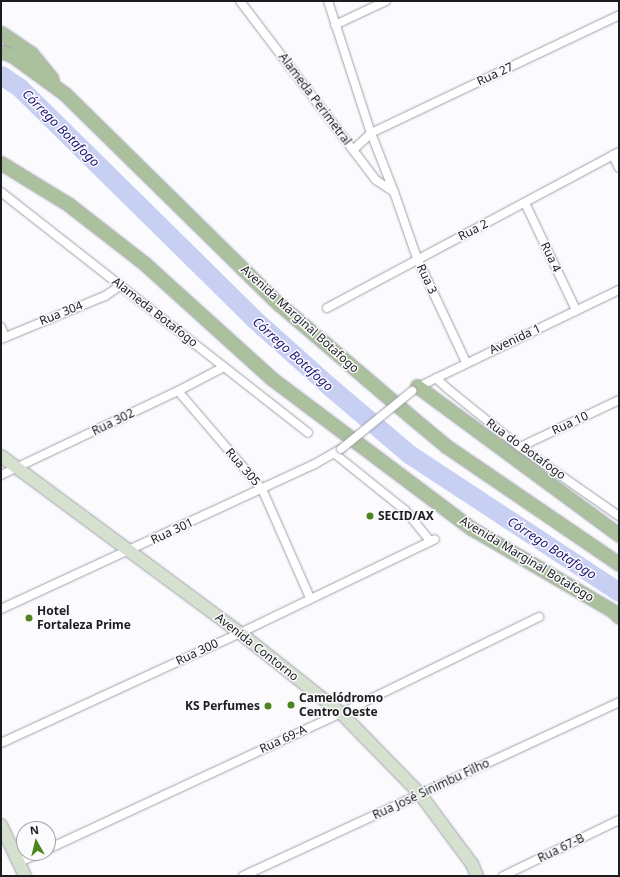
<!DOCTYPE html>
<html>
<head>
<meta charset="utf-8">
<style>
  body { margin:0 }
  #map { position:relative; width:620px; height:877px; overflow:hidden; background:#fbfbfe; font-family:"Noto Sans",sans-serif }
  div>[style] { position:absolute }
  .river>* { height:19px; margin:-9.5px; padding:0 9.5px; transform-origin:9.5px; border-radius:9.5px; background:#c7cff3 }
  .roads { filter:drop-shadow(0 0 1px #9ea0aa) drop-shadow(0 0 1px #9ea0aa) }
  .street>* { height:8px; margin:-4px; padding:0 4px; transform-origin:4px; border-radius:4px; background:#fff }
  .secondary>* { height:12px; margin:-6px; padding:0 6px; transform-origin:6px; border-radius:6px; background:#d5e0ce }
  .primary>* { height:13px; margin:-6.5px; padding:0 6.5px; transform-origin:6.5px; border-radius:6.5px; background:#abc09d }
  .bridges { filter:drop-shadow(0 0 1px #9ea0aa) drop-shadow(0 0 1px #9ea0aa) }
  .street-bridge>* { height:8px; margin:-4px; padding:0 4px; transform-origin:4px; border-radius:4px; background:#fff }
  .dots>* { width:11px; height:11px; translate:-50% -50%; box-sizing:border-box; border:2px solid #fbfbfe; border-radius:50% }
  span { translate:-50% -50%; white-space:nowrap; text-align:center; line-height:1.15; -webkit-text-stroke:3px #fbfbfe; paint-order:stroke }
  .street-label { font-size:12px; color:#1c1d20 }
  .poi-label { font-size:12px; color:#1c1d20; font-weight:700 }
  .left { translate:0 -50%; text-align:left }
  .right { translate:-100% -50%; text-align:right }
  .water-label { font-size:13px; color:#1f1579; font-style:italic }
  .frame { position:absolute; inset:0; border:2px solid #1c1d20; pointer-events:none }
  .north { position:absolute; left:16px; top:821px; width:40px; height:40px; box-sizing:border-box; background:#fbfbfe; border:1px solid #a2a2a5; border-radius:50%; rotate:352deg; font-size:11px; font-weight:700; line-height:16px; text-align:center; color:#1c1d20 }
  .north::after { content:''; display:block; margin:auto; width:14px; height:18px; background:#4f851e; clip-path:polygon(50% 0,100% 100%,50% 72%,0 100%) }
</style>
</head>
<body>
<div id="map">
  <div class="river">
    <i style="left:1px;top:75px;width:22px;rotate:34deg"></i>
    <i style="left:19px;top:87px;width:329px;rotate:44.6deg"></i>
    <i style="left:253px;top:318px;width:102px;rotate:41.8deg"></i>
    <i style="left:329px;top:386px;width:105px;rotate:40.4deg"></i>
    <i style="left:409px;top:454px;width:251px;rotate:33.3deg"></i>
  </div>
  <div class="roads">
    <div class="street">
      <i style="left:240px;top:1px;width:225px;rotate:52.8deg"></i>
      <i style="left:376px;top:180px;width:22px;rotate:34deg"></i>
      <i style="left:328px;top:1px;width:139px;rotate:72deg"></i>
      <i style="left:371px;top:133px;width:63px;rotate:68.7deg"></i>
      <i style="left:394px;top:192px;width:70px;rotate:70.8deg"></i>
      <i style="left:417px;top:258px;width:115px;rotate:64.8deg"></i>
      <i style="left:335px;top:25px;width:56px;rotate:-25.2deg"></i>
      <i style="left:353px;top:150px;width:25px;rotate:-43deg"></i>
      <i style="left:371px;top:133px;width:275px;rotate:-25.4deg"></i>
      <i style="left:613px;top:155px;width:14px;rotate:65deg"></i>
      <i style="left:1px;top:192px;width:390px;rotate:38.1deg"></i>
      <i style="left:525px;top:203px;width:119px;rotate:64.5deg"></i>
      <i style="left:327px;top:308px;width:331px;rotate:-28.1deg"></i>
      <i style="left:1px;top:327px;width:11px;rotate:68deg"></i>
      <i style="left:1px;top:339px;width:113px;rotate:-22.5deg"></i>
      <i style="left:105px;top:296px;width:18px;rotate:-34deg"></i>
      <i style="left:436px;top:378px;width:16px;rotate:43deg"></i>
      <i style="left:448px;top:389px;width:92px;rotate:38.9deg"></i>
      <i style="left:520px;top:447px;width:121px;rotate:34.9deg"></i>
      <i style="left:416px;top:388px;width:225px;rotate:-25.8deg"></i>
      <i style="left:178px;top:391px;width:129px;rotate:49.4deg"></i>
      <i style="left:262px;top:489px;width:119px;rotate:66.2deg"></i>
      <i style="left:520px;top:447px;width:110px;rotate:-25.4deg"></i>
      <i style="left:335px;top:454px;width:90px;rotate:38.7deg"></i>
      <i style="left:405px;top:510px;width:40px;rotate:51deg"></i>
      <i style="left:1px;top:475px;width:196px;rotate:-25.4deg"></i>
      <i style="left:178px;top:391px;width:52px;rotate:-27.6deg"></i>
      <i style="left:1px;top:609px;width:344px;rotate:-24.8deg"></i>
      <i style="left:313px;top:465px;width:32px;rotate:-30deg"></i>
      <i style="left:1px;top:743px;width:263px;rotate:-24.7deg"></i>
      <i style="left:240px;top:633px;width:216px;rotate:-25.7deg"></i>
      <i style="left:48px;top:849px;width:346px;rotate:-24.9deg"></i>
      <i style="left:362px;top:703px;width:197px;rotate:-25.9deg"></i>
      <i style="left:19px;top:862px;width:23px;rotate:-23deg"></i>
      <i style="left:243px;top:876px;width:414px;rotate:-24.8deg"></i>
      <i style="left:503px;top:876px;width:129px;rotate:-25.8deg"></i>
    </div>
    <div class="secondary">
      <i style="left:1px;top:456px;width:297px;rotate:36.5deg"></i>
      <i style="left:240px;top:633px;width:129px;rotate:38.4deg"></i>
      <i style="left:341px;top:713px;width:113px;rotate:45.7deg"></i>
      <i style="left:420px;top:794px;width:87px;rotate:53.4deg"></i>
      <i style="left:472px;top:864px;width:13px;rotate:67deg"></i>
      <i style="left:1px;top:825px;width:56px;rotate:64.8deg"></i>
    </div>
    <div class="primary">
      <i style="left:1px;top:33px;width:36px;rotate:34deg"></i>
      <i style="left:31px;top:53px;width:33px;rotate:51deg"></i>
      <i style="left:1px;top:51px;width:13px;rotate:23deg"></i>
      <i style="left:13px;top:56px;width:64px;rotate:36.2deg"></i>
      <i style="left:65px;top:94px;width:300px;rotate:44.5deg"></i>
      <i style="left:279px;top:304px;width:172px;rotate:40.5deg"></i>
      <i style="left:410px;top:416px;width:47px;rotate:39.8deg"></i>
      <i style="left:446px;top:446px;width:209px;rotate:34.3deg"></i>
      <i style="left:1px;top:163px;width:79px;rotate:31.5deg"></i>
      <i style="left:68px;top:204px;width:98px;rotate:37.9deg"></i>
      <i style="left:145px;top:264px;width:170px;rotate:42.1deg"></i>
      <i style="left:271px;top:378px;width:250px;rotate:36.9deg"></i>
      <i style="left:471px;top:528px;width:164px;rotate:30.3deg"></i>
      <i style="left:613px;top:611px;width:8px;rotate:45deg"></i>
      <i style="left:417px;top:386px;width:251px;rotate:36.4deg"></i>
    </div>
  </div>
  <div class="bridges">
    <div class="street-bridge">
      <i style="left:341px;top:449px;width:92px;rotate:-39.2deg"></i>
    </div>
  </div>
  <div class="dots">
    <i style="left:370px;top:516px;background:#4f851e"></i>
    <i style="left:29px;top:618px;background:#4f851e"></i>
    <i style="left:291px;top:705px;background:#4f851e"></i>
    <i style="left:268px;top:706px;background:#4f851e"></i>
  </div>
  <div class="street-label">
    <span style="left:495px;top:74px;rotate:-25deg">Rua 27</span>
    <span style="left:315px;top:99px;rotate:53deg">Alameda Perimetral</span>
    <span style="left:473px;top:230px;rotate:-27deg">Rua 2</span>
    <span style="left:551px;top:257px;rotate:65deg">Rua 4</span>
    <span style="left:427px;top:279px;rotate:65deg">Rua 3</span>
    <span style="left:155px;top:312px;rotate:38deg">Alameda Botafogo</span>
    <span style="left:61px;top:313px;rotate:-22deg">Rua 304</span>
    <span style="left:300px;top:319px;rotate:42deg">Avenida Marginal Botafogo</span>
    <span style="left:515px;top:339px;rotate:-25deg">Avenida 1</span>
    <span style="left:113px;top:422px;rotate:-26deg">Rua 302</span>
    <span style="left:570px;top:423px;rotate:-25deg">Rua 10</span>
    <span style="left:526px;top:449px;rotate:36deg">Rua do Botafogo</span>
    <span style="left:243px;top:467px;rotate:49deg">Rua 305</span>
    <span style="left:172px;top:531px;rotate:-25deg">Rua 301</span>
    <span style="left:527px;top:559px;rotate:31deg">Avenida Marginal Botafogo</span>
    <span style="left:257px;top:647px;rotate:38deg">Avenida Contorno</span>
    <span style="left:197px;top:652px;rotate:-25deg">Rua 300</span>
    <span style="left:283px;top:739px;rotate:-25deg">Rua 69-A</span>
    <span style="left:431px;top:789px;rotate:-25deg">Rua José Sinimbu Filho</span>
    <span style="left:561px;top:848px;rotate:-26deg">Rua 67-B</span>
  </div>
  <div class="poi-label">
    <span class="left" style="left:378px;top:516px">SECID/AX</span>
    <span class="left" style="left:37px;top:618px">Hotel<br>Fortaleza Prime</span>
    <span class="left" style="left:299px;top:705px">Camelódromo<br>Centro Oeste</span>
    <span class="right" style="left:260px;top:706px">KS Perfumes</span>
  </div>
  <div class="water-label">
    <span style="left:61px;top:128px;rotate:45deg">Córrego Botafogo</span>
    <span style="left:293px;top:354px;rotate:42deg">Córrego Botafogo</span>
    <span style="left:552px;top:548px;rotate:33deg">Córrego Botafogo</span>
  </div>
  <div class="frame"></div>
  <div class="north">N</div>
</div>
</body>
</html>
